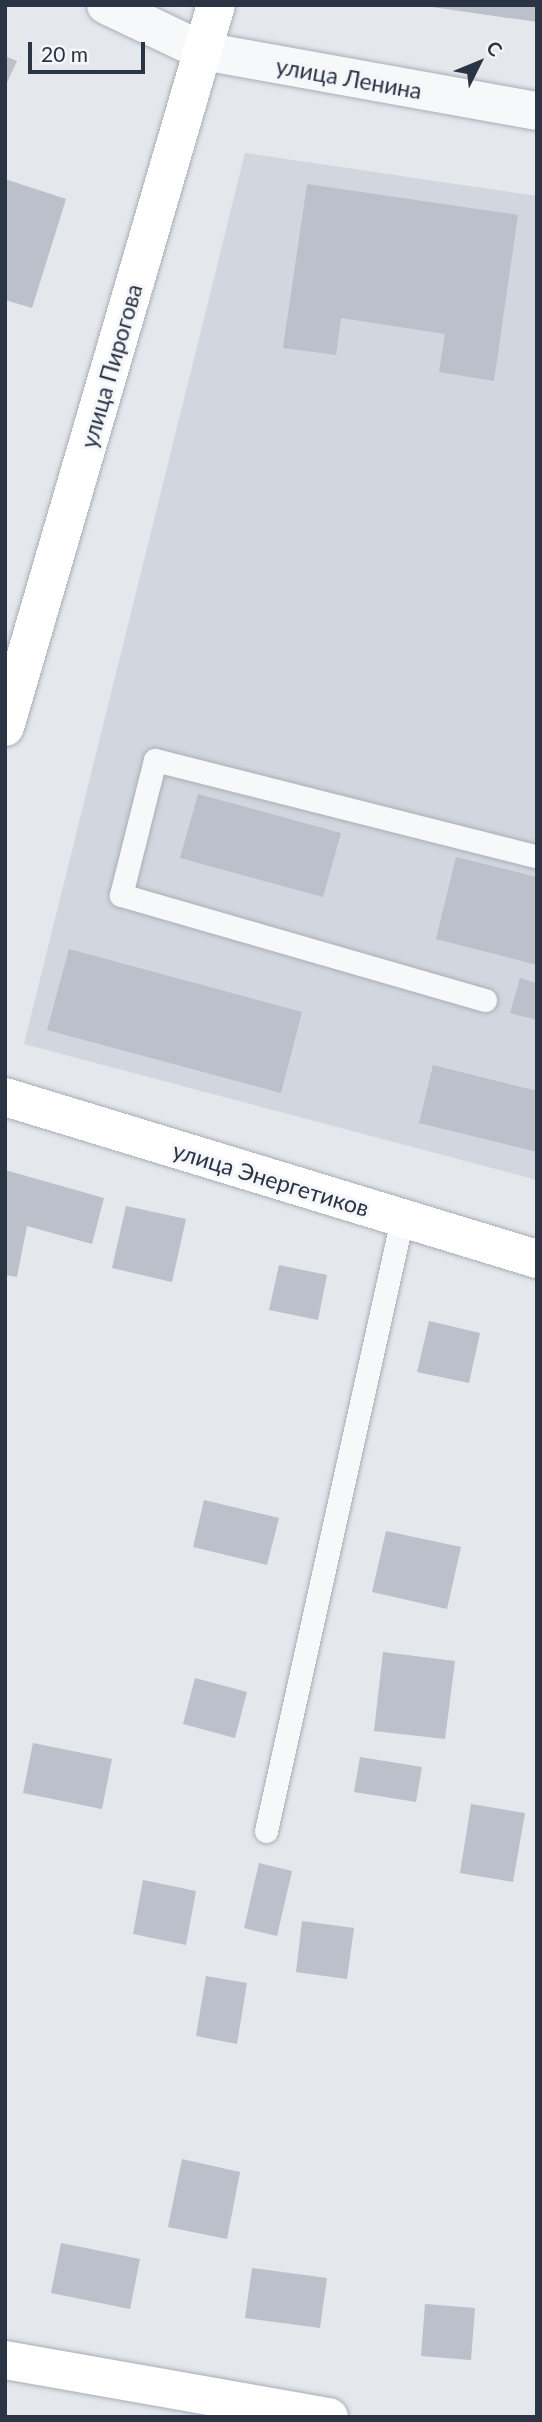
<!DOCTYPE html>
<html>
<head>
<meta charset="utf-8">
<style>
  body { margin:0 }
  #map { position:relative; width:542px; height:2422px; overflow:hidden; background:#e4e7ec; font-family:Lato,sans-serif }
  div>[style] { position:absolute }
  .built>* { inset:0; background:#d2d6de }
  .building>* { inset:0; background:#bbc0ca }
  .roads { filter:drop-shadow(0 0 2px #a9aeb7) drop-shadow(0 0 2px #a9aeb7) }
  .lane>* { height:23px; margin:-11.5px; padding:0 11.5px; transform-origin:11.5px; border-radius:11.5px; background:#f7f8fa }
  .street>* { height:38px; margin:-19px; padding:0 19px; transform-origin:19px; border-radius:19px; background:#f7f8fa }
  .secondary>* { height:38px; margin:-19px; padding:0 19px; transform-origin:19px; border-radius:19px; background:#fff }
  span { translate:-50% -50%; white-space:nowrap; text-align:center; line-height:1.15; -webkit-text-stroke:6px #f4f6f9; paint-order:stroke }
  .street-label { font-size:23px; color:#2b3445 }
  .frame { position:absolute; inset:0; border:7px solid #2b3445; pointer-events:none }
  .north { position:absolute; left:444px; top:28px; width:70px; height:70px; -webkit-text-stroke:5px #f4f6f9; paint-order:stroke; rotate:47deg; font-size:19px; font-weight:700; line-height:28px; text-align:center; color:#2b3445 }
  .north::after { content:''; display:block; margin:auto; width:24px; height:32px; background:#2b3445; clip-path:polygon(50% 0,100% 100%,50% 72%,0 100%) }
  .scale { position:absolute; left:28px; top:42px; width:117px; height:32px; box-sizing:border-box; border:4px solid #2b3445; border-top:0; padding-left:9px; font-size:21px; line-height:24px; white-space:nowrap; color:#2b3445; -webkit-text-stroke:5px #f4f6f9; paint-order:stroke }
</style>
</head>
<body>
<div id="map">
  <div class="built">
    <i style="clip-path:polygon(245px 153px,537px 196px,537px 1180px,24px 1044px)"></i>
  </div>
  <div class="building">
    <i style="clip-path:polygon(537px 5px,537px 22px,432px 7px,433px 5px)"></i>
    <i style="clip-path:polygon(5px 56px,17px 61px,5px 87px)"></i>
    <i style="clip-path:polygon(5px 179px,66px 199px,32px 308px,5px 300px)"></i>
    <i style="clip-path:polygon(307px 184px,518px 215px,494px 381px,439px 372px,445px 334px,341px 318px,336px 355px,283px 348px)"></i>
    <i style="clip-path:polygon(198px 794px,341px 833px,323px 897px,180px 858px)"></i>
    <i style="clip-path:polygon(456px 857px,537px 877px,537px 965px,436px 939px)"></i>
    <i style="clip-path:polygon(69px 949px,302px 1012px,281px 1093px,47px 1030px)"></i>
    <i style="clip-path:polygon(520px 978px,537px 983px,537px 1020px,510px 1013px)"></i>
    <i style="clip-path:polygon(433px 1065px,537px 1091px,537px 1152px,419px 1123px)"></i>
    <i style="clip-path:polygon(5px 1170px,104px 1198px,92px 1244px,27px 1226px,17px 1277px,5px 1275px)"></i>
    <i style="clip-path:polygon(126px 1206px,186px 1219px,172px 1282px,112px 1268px)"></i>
    <i style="clip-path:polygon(279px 1265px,327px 1275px,318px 1320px,269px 1310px)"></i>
    <i style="clip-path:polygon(429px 1321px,480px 1333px,469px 1383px,417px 1372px)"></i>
    <i style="clip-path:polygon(204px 1500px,279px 1518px,267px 1565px,193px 1547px)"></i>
    <i style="clip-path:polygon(386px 1531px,461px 1547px,447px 1609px,372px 1592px)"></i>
    <i style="clip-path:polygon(383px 1652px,455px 1661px,445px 1739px,374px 1731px)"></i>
    <i style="clip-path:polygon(195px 1678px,247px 1692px,235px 1738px,183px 1724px)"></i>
    <i style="clip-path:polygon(33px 1743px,112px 1759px,102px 1809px,23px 1793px)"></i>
    <i style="clip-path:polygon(360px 1757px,422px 1767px,416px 1802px,354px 1792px)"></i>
    <i style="clip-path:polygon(471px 1804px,525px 1813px,513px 1882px,460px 1873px)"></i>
    <i style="clip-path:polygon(259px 1863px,292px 1871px,277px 1936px,244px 1928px)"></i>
    <i style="clip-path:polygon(143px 1880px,196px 1891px,186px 1945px,133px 1934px)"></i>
    <i style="clip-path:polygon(302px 1921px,354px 1928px,347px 1979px,296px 1972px)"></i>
    <i style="clip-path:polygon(206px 1976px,247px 1983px,237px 2044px,196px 2036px)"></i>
    <i style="clip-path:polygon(182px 2159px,240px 2172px,227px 2239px,168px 2227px)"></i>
    <i style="clip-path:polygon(61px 2243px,140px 2259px,130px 2309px,51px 2293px)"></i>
    <i style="clip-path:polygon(252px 2268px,327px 2278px,320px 2328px,245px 2318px)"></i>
    <i style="clip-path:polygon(425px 2304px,475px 2308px,471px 2360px,421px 2356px)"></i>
  </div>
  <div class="roads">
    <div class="lane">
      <i style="left:485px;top:1000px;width:379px;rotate:-163.9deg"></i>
      <i style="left:121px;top:895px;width:139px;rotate:-75.9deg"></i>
      <i style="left:155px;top:760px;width:394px;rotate:14.2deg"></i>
      <i style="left:266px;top:1831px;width:627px;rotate:-77.47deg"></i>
    </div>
    <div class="street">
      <i style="left:106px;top:5px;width:107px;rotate:25.4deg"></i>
      <i style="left:203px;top:51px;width:339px;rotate:10.2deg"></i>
    </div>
    <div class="secondary">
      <i style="left:5px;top:727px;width:752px;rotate:-73.71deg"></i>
      <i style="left:5px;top:1097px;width:556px;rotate:16.94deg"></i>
      <i style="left:5px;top:2360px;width:329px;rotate:10deg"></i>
    </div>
  </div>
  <div class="street-label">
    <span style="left:349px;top:78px;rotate:10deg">улица Ленина</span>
    <span style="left:111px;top:366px;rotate:-74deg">улица Пирогова</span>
    <span style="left:271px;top:1179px;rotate:17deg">улица Энергетиков</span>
  </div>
  <div class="frame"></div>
  <div class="north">С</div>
  <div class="scale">20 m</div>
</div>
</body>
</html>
